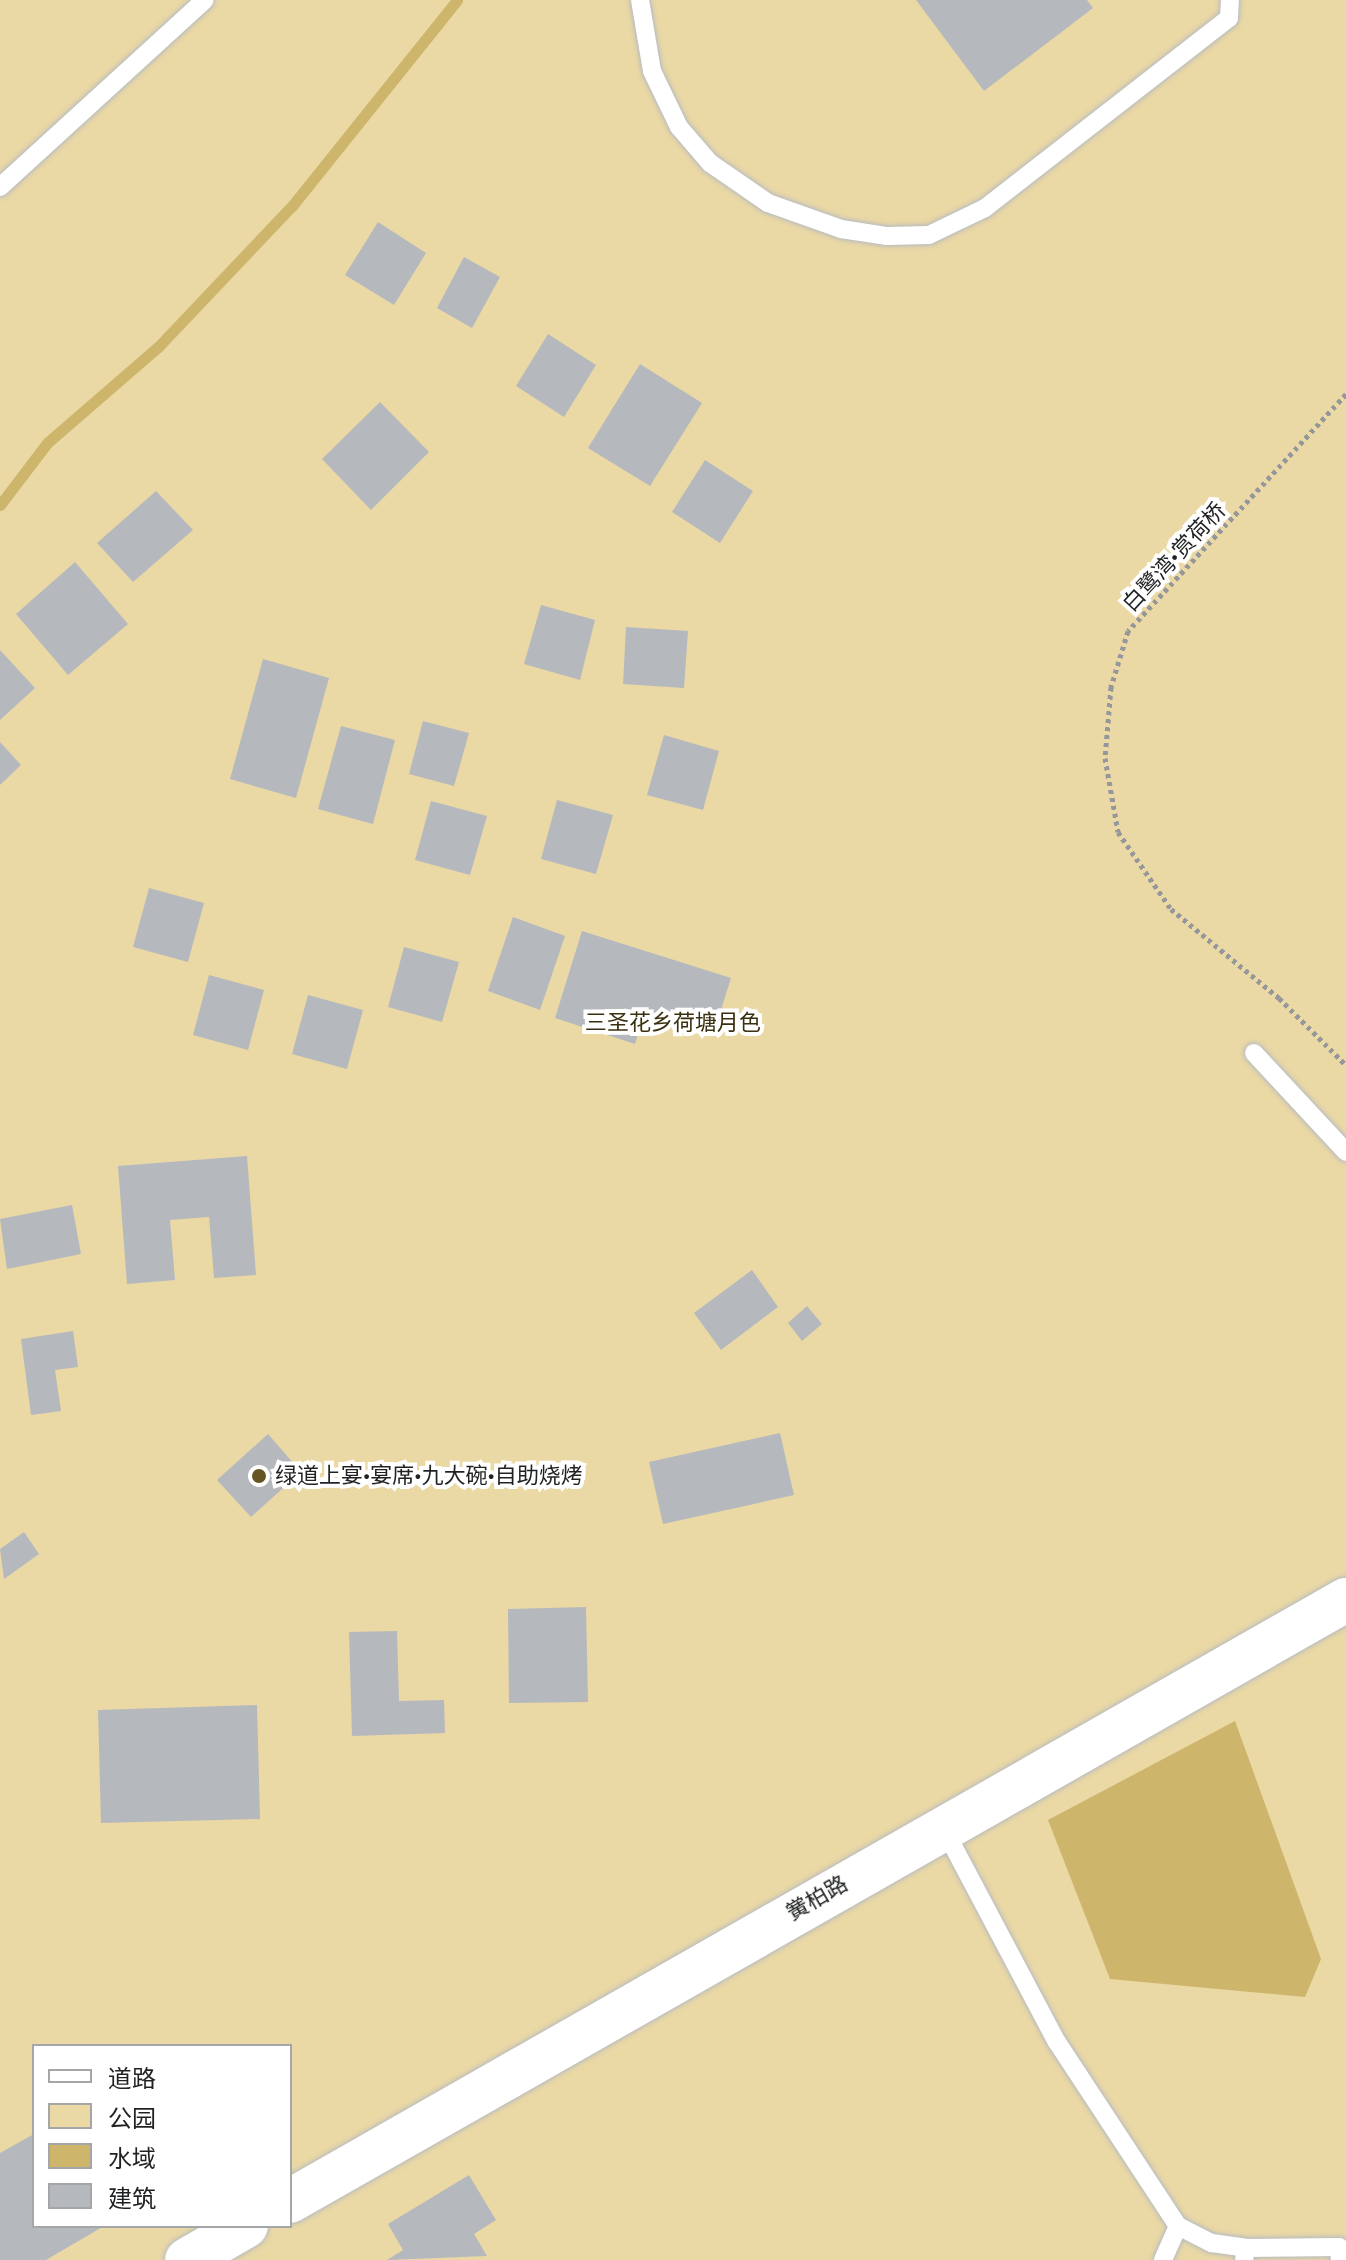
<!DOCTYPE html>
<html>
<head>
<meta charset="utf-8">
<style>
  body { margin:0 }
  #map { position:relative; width:1346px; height:2260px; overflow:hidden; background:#f7f9fe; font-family:Rubik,"Noto Sans SC",sans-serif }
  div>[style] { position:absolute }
  .green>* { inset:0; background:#ead8a5 }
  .water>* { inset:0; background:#ceb56c }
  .stream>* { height:11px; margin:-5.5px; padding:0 5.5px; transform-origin:5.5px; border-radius:5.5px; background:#ceb56c }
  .building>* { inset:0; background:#b5b9be }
  .path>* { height:5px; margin-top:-2.5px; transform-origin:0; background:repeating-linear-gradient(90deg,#95979b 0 4px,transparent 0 8px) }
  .roads { filter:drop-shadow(0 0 2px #b7bbc0) drop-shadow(0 0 2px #b7bbc0) }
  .service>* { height:18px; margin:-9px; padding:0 9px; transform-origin:9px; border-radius:9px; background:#fff }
  .tertiary>* { height:44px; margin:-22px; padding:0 22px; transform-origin:22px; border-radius:22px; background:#fff }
  .dots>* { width:22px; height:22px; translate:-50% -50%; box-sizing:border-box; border:4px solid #fff; border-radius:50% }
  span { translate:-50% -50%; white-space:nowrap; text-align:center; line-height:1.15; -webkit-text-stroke:8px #fff; paint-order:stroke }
  .street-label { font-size:22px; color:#1f2123 }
  .park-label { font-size:22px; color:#3a2f0e }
  .poi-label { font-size:22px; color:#1f2123 }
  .left { translate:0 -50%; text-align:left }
  .legend { position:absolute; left:32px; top:2044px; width:260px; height:184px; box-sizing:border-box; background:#fff; border:2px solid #a5a6a7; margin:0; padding:10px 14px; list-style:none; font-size:24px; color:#1f2123 }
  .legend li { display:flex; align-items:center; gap:16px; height:40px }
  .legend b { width:40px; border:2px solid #a5a6a7 }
</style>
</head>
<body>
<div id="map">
  <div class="green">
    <i style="clip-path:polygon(evenodd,0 0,1346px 0,1346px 2260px,0 2260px,0 0,34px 2046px,290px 2046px,290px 2226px,34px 2226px,34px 2046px)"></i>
  </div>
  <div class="water">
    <i style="clip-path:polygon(1235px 1721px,1321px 1959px,1305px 1997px,1110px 1979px,1048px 1820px)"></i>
  </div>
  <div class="stream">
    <i style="left:0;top:505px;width:78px;rotate:-52.8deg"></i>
    <i style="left:47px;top:443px;width:147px;rotate:-40.9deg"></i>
    <i style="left:158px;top:347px;width:195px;rotate:-46.5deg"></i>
    <i style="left:292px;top:206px;width:264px;rotate:-51.3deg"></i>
  </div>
  <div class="building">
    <i style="clip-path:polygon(916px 0,1087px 0,1093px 8px,984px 91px)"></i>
    <i style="clip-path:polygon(378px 222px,426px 253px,394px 305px,345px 275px)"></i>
    <i style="clip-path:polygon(464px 257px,500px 277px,472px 328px,437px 308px)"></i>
    <i style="clip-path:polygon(548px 334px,596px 365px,564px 417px,516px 386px)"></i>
    <i style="clip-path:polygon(640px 364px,702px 403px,650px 486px,588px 448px)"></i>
    <i style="clip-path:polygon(380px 402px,429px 452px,371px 510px,322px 459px)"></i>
    <i style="clip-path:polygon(705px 460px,753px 491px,720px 543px,672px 512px)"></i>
    <i style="clip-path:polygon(156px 491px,193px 530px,133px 582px,97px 543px)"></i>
    <i style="clip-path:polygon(75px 562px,128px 624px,68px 675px,16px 614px)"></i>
    <i style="clip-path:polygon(541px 605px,595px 620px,580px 680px,524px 664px)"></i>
    <i style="clip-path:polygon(626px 627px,688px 631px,684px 688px,623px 684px)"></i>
    <i style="clip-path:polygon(0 650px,35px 688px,0 720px)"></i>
    <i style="clip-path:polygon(263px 659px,329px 678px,296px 798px,230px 779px)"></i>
    <i style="clip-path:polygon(423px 721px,469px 733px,454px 786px,409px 774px)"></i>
    <i style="clip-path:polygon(341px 726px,395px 740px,373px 824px,318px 809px)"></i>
    <i style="clip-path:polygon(664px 735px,719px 751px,703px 810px,647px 795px)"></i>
    <i style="clip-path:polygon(0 742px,21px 765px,0 785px)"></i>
    <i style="clip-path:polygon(557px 800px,613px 815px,596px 874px,541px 859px)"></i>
    <i style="clip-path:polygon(431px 801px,487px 816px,470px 875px,415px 860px)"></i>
    <i style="clip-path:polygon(149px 888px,204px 903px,188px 962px,133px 947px)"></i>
    <i style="clip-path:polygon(513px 917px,565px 936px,540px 1010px,488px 991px)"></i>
    <i style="clip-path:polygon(582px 931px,731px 978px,714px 1032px,645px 1010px,635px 1044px,555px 1018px)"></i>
    <i style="clip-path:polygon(404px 947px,459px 962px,442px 1022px,388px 1007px)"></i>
    <i style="clip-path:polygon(209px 975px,264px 990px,248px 1050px,193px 1035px)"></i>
    <i style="clip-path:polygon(308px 995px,363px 1010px,347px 1069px,292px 1054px)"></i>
    <i style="clip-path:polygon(247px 1156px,256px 1275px,214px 1278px,209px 1217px,170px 1220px,175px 1280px,127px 1284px,118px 1166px)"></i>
    <i style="clip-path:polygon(72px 1205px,81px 1254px,7px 1269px,0 1219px)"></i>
    <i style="clip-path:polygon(752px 1270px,778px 1307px,721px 1350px,694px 1313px)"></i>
    <i style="clip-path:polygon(807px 1306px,822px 1324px,802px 1341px,788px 1323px)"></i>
    <i style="clip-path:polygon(73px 1331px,78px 1367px,55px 1370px,61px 1411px,31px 1415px,21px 1339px)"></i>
    <i style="clip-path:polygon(780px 1433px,794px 1495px,663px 1524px,649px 1462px)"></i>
    <i style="clip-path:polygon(268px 1434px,301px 1472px,251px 1517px,217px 1480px)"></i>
    <i style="clip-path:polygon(24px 1532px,39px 1554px,4px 1579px,0 1549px)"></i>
    <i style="clip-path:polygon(586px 1607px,588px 1702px,509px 1703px,508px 1609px)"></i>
    <i style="clip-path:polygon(397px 1631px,399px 1701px,444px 1700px,445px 1733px,352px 1736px,349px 1632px)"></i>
    <i style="clip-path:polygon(257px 1705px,260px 1819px,101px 1823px,98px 1710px)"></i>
    <i style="clip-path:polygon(34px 2134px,34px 2226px,104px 2226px,46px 2260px,0 2260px,0 2153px)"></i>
    <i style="clip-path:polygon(469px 2175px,496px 2220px,474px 2234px,487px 2256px,387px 2260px,403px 2250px,388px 2224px)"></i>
  </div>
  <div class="path">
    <i style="left:1346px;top:394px;width:322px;rotate:132.6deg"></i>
    <i style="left:1128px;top:631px;width:59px;rotate:106.9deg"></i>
    <i style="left:1111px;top:687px;width:71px;rotate:94.8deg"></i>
    <i style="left:1105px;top:758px;width:75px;rotate:80deg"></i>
    <i style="left:1118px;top:832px;width:93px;rotate:55.5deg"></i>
    <i style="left:1171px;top:909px;width:140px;rotate:39.5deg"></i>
    <i style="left:1279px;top:998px;width:95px;rotate:45deg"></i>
  </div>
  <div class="roads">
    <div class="service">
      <i style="left:640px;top:0;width:72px;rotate:80.4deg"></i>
      <i style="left:652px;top:71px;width:62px;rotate:64.3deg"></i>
      <i style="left:679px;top:127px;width:48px;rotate:49.3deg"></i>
      <i style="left:710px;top:163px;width:70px;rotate:34.6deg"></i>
      <i style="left:768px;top:203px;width:77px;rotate:19.6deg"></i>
      <i style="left:841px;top:229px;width:47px;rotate:8.7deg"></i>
      <i style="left:887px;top:236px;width:42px;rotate:-1.4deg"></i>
      <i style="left:929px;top:235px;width:62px;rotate:-25.7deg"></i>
      <i style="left:985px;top:208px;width:309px;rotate:-37.9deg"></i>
      <i style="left:1229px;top:18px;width:18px;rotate:-87deg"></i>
      <i style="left:0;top:187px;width:277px;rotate:-42.4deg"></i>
      <i style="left:1254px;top:1053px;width:135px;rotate:47.1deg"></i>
      <i style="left:944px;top:1829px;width:241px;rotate:62.1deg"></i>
      <i style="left:1057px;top:2042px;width:220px;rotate:56.7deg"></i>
      <i style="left:1178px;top:2226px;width:37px;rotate:114deg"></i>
      <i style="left:1178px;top:2226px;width:38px;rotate:27deg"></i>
      <i style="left:1212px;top:2243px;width:34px;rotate:8deg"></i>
      <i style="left:1246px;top:2248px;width:12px;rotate:99deg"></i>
      <i style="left:1246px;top:2248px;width:93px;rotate:-0.6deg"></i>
      <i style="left:1339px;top:2247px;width:13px;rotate:86deg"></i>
    </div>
    <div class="tertiary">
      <i style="left:290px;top:2201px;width:1215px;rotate:-29.65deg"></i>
      <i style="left:187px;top:2260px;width:68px;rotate:-30deg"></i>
    </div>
  </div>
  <div class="dots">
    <i style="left:259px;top:1476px;background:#665523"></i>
  </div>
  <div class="street-label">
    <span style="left:1174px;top:557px;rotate:-47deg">白鹭湾·赏荷桥</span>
    <span style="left:817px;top:1898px;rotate:-30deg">黉柏路</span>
  </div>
  <div class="park-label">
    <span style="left:673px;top:1023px">三圣花乡荷塘月色</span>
  </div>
  <div class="poi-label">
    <span class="left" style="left:275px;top:1476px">绿道上宴·宴席·九大碗·自助烧烤</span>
  </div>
  <ul class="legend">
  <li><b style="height:10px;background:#fff"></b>道路</li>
  <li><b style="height:22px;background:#ead8a5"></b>公园</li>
  <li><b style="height:22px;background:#ceb56c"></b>水域</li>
  <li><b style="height:22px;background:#b5b9be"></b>建筑</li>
  </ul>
</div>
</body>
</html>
